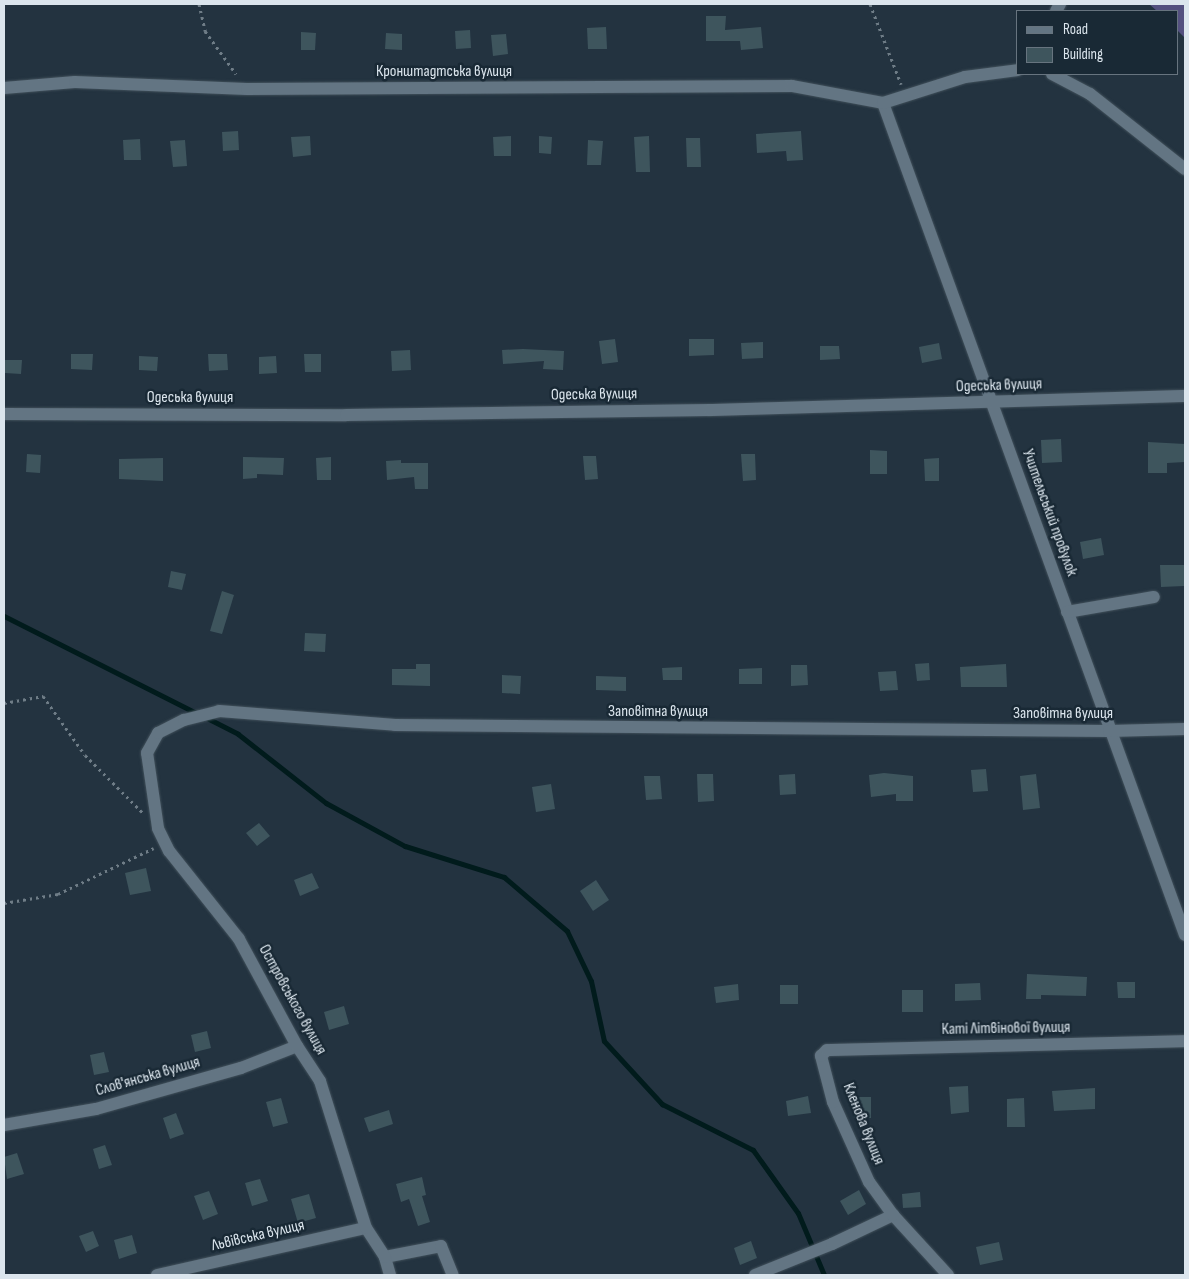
<!DOCTYPE html>
<html>
<head>
<meta charset="utf-8">
<style>
  body { margin:0 }
  #map { position:relative; width:1189px; height:1279px; overflow:hidden; background:#233340; font-family:"Sofia Sans Condensed",sans-serif }
  div>[style] { position:absolute }
  .green>* { inset:0; background:#53507f }
  .stream>* { height:5px; margin:-2.5px; padding:0 2.5px; transform-origin:2.5px; border-radius:2.5px; background:#011b1c }
  .building>* { inset:0; background:#3e555d }
  .path>* { height:3px; margin-top:-1.5px; transform-origin:0; background:repeating-linear-gradient(90deg,#6f7d87 0 2.5px,transparent 0 6.5px) }
  .roads { filter:drop-shadow(0 0 1px #41505a) drop-shadow(0 0 1px #41505a) }
  .minor>* { height:12px; margin:-6px; padding:0 6px; transform-origin:6px; border-radius:6px; background:#637583 }
  span { translate:-50% -50%; white-space:nowrap; text-align:center; line-height:1.15; -webkit-text-stroke:5px #192935; paint-order:stroke }
  .street-label { font-size:16px; color:#dbe5ed }
  .frame { position:absolute; inset:0; border:5px solid #dbe5ed; pointer-events:none }
  .legend { position:absolute; left:1016px; top:10px; width:162px; height:65px; box-sizing:border-box; background:#192935; border:1px solid #67747f; margin:0; padding:6px 9px; list-style:none; font-size:15px; color:#dbe5ed }
  .legend li { display:flex; align-items:center; gap:10px; height:25px }
  .legend b { width:25px; border:1px solid #67747f }
</style>
</head>
<body>
<div id="map">
  <div class="green">
    <i style="clip-path:polygon(1149px 4px,1185px 4px,1185px 38px,1178px 31px,1178px 11px,1157px 11px)"></i>
  </div>
  <div class="stream">
    <i style="left:4px;top:616px;width:217px;rotate:26.8deg"></i>
    <i style="left:205px;top:717px;width:37px;rotate:27deg"></i>
    <i style="left:238px;top:734px;width:112px;rotate:38.1deg"></i>
    <i style="left:326px;top:803px;width:90px;rotate:28.6deg"></i>
    <i style="left:405px;top:846px;width:104px;rotate:17.4deg"></i>
    <i style="left:504px;top:877px;width:83px;rotate:40.6deg"></i>
    <i style="left:567px;top:931px;width:55px;rotate:64.4deg"></i>
    <i style="left:591px;top:981px;width:61px;rotate:77.8deg"></i>
    <i style="left:604px;top:1041px;width:86px;rotate:47.4deg"></i>
    <i style="left:662px;top:1104px;width:102px;rotate:26.8deg"></i>
    <i style="left:753px;top:1150px;width:77px;rotate:54.5deg"></i>
    <i style="left:798px;top:1213px;width:67px;rotate:67.2deg"></i>
  </div>
  <div class="building">
    <i style="clip-path:polygon(706px 16px,726px 16px,725px 30px,761px 27px,763px 48px,741px 50px,740px 41px,706px 41px)"></i>
    <i style="clip-path:polygon(606px 27px,607px 49px,588px 49px,587px 28px)"></i>
    <i style="clip-path:polygon(470px 30px,471px 48px,456px 49px,455px 31px)"></i>
    <i style="clip-path:polygon(301px 32px,316px 33px,315px 50px,301px 50px)"></i>
    <i style="clip-path:polygon(386px 33px,402px 34px,402px 50px,385px 49px)"></i>
    <i style="clip-path:polygon(506px 34px,508px 54px,493px 56px,491px 35px)"></i>
    <i style="clip-path:polygon(238px 131px,239px 150px,223px 151px,222px 132px)"></i>
    <i style="clip-path:polygon(801px 131px,803px 160px,787px 161px,786px 151px,757px 153px,756px 134px)"></i>
    <i style="clip-path:polygon(310px 136px,311px 155px,293px 157px,291px 137px)"></i>
    <i style="clip-path:polygon(511px 136px,511px 156px,494px 156px,493px 137px)"></i>
    <i style="clip-path:polygon(539px 136px,552px 137px,551px 154px,539px 153px)"></i>
    <i style="clip-path:polygon(649px 136px,650px 172px,636px 172px,634px 137px)"></i>
    <i style="clip-path:polygon(686px 138px,700px 138px,701px 167px,687px 167px)"></i>
    <i style="clip-path:polygon(140px 139px,141px 160px,124px 160px,123px 140px)"></i>
    <i style="clip-path:polygon(185px 140px,187px 166px,173px 167px,170px 141px)"></i>
    <i style="clip-path:polygon(588px 140px,603px 141px,601px 165px,587px 165px)"></i>
    <i style="clip-path:polygon(615px 339px,618px 362px,602px 364px,599px 341px)"></i>
    <i style="clip-path:polygon(689px 339px,714px 339px,714px 355px,689px 356px)"></i>
    <i style="clip-path:polygon(763px 342px,763px 358px,742px 359px,741px 343px)"></i>
    <i style="clip-path:polygon(939px 343px,942px 359px,922px 363px,919px 347px)"></i>
    <i style="clip-path:polygon(820px 346px,839px 346px,840px 359px,820px 360px)"></i>
    <i style="clip-path:polygon(523px 349px,564px 351px,563px 370px,543px 369px,544px 361px,503px 364px,502px 350px)"></i>
    <i style="clip-path:polygon(410px 350px,411px 370px,392px 371px,391px 351px)"></i>
    <i style="clip-path:polygon(71px 354px,93px 354px,92px 370px,71px 369px)"></i>
    <i style="clip-path:polygon(208px 354px,227px 354px,228px 370px,209px 371px)"></i>
    <i style="clip-path:polygon(304px 354px,321px 354px,321px 372px,305px 372px)"></i>
    <i style="clip-path:polygon(139px 356px,158px 357px,157px 371px,139px 370px)"></i>
    <i style="clip-path:polygon(276px 356px,277px 373px,259px 374px,259px 357px)"></i>
    <i style="clip-path:polygon(5px 360px,22px 360px,21px 374px,5px 373px)"></i>
    <i style="clip-path:polygon(1061px 439px,1062px 462px,1042px 463px,1041px 440px)"></i>
    <i style="clip-path:polygon(1148px 442px,1185px 444px,1185px 462px,1167px 463px,1167px 473px,1148px 473px)"></i>
    <i style="clip-path:polygon(870px 450px,887px 451px,887px 474px,870px 474px)"></i>
    <i style="clip-path:polygon(27px 454px,41px 455px,40px 473px,26px 472px)"></i>
    <i style="clip-path:polygon(741px 454px,755px 454px,756px 480px,743px 481px)"></i>
    <i style="clip-path:polygon(583px 456px,596px 456px,598px 479px,585px 480px)"></i>
    <i style="clip-path:polygon(243px 457px,284px 458px,283px 475px,257px 474px,257px 478px,243px 479px)"></i>
    <i style="clip-path:polygon(331px 457px,331px 480px,317px 480px,316px 458px)"></i>
    <i style="clip-path:polygon(163px 458px,163px 481px,119px 479px,119px 459px)"></i>
    <i style="clip-path:polygon(939px 458px,939px 481px,925px 481px,924px 459px)"></i>
    <i style="clip-path:polygon(401px 460px,401px 463px,428px 463px,428px 489px,415px 489px,414px 477px,387px 480px,386px 461px)"></i>
    <i style="clip-path:polygon(1101px 538px,1104px 555px,1083px 559px,1080px 542px)"></i>
    <i style="clip-path:polygon(1160px 565px,1184px 565px,1184px 586px,1161px 587px)"></i>
    <i style="clip-path:polygon(171px 571px,186px 574px,182px 590px,168px 587px)"></i>
    <i style="clip-path:polygon(222px 591px,234px 595px,222px 634px,210px 631px)"></i>
    <i style="clip-path:polygon(305px 633px,326px 634px,325px 652px,304px 651px)"></i>
    <i style="clip-path:polygon(929px 663px,930px 680px,917px 681px,915px 664px)"></i>
    <i style="clip-path:polygon(416px 664px,430px 664px,430px 686px,392px 685px,392px 669px,416px 669px)"></i>
    <i style="clip-path:polygon(1006px 664px,1007px 687px,961px 687px,960px 667px)"></i>
    <i style="clip-path:polygon(791px 665px,807px 665px,808px 685px,791px 686px)"></i>
    <i style="clip-path:polygon(682px 667px,682px 680px,663px 680px,662px 668px)"></i>
    <i style="clip-path:polygon(762px 668px,762px 684px,739px 684px,739px 669px)"></i>
    <i style="clip-path:polygon(896px 671px,898px 690px,880px 691px,878px 672px)"></i>
    <i style="clip-path:polygon(502px 675px,521px 676px,520px 694px,502px 693px)"></i>
    <i style="clip-path:polygon(596px 676px,626px 677px,626px 691px,596px 690px)"></i>
    <i style="clip-path:polygon(986px 769px,988px 791px,973px 792px,971px 770px)"></i>
    <i style="clip-path:polygon(884px 773px,913px 776px,913px 801px,896px 801px,896px 794px,871px 797px,869px 775px)"></i>
    <i style="clip-path:polygon(697px 774px,713px 774px,714px 801px,698px 802px)"></i>
    <i style="clip-path:polygon(795px 774px,796px 794px,780px 795px,779px 775px)"></i>
    <i style="clip-path:polygon(1036px 774px,1040px 808px,1023px 810px,1020px 776px)"></i>
    <i style="clip-path:polygon(644px 776px,660px 776px,662px 799px,646px 800px)"></i>
    <i style="clip-path:polygon(551px 784px,555px 809px,536px 812px,532px 787px)"></i>
    <i style="clip-path:polygon(259px 823px,270px 836px,257px 846px,246px 833px)"></i>
    <i style="clip-path:polygon(146px 868px,151px 891px,130px 895px,125px 873px)"></i>
    <i style="clip-path:polygon(312px 873px,319px 888px,300px 896px,294px 880px)"></i>
    <i style="clip-path:polygon(596px 880px,609px 900px,593px 911px,580px 891px)"></i>
    <i style="clip-path:polygon(1027px 974px,1087px 977px,1086px 996px,1041px 995px,1041px 999px,1026px 999px)"></i>
    <i style="clip-path:polygon(1117px 982px,1135px 982px,1135px 998px,1118px 998px)"></i>
    <i style="clip-path:polygon(980px 983px,981px 1000px,955px 1001px,955px 984px)"></i>
    <i style="clip-path:polygon(738px 984px,739px 1000px,716px 1003px,714px 987px)"></i>
    <i style="clip-path:polygon(780px 985px,798px 985px,798px 1004px,780px 1004px)"></i>
    <i style="clip-path:polygon(902px 990px,923px 990px,923px 1012px,902px 1012px)"></i>
    <i style="clip-path:polygon(344px 1006px,349px 1024px,329px 1030px,324px 1012px)"></i>
    <i style="clip-path:polygon(207px 1031px,211px 1048px,195px 1052px,191px 1035px)"></i>
    <i style="clip-path:polygon(104px 1052px,109px 1072px,94px 1075px,90px 1055px)"></i>
    <i style="clip-path:polygon(968px 1086px,969px 1112px,951px 1114px,949px 1087px)"></i>
    <i style="clip-path:polygon(1095px 1088px,1095px 1109px,1054px 1111px,1052px 1091px)"></i>
    <i style="clip-path:polygon(808px 1096px,811px 1113px,788px 1116px,786px 1101px)"></i>
    <i style="clip-path:polygon(855px 1097px,871px 1097px,871px 1118px,854px 1118px)"></i>
    <i style="clip-path:polygon(281px 1098px,288px 1123px,273px 1127px,266px 1102px)"></i>
    <i style="clip-path:polygon(1024px 1098px,1025px 1127px,1007px 1127px,1007px 1099px)"></i>
    <i style="clip-path:polygon(389px 1110px,393px 1124px,369px 1132px,364px 1118px)"></i>
    <i style="clip-path:polygon(176px 1113px,184px 1134px,170px 1139px,163px 1118px)"></i>
    <i style="clip-path:polygon(105px 1145px,112px 1165px,99px 1169px,93px 1149px)"></i>
    <i style="clip-path:polygon(17px 1153px,24px 1174px,7px 1179px,4px 1157px)"></i>
    <i style="clip-path:polygon(422px 1177px,426px 1195px,422px 1196px,430px 1222px,418px 1226px,409px 1199px,401px 1202px,396px 1184px)"></i>
    <i style="clip-path:polygon(260px 1179px,268px 1201px,252px 1206px,245px 1183px)"></i>
    <i style="clip-path:polygon(859px 1190px,866px 1204px,848px 1215px,840px 1201px)"></i>
    <i style="clip-path:polygon(209px 1191px,218px 1214px,203px 1220px,194px 1196px)"></i>
    <i style="clip-path:polygon(920px 1192px,921px 1207px,903px 1208px,902px 1194px)"></i>
    <i style="clip-path:polygon(309px 1194px,316px 1218px,298px 1223px,291px 1199px)"></i>
    <i style="clip-path:polygon(93px 1231px,99px 1246px,86px 1252px,79px 1236px)"></i>
    <i style="clip-path:polygon(132px 1235px,137px 1253px,119px 1259px,114px 1240px)"></i>
    <i style="clip-path:polygon(751px 1241px,757px 1258px,740px 1265px,734px 1248px)"></i>
    <i style="clip-path:polygon(999px 1242px,1003px 1260px,980px 1265px,976px 1247px)"></i>
  </div>
  <div class="path">
    <i style="left:199px;top:4px;width:28px;rotate:77deg"></i>
    <i style="left:205px;top:31px;width:53px;rotate:54.2deg"></i>
    <i style="left:870px;top:4px;width:86px;rotate:68.8deg"></i>
    <i style="left:4px;top:703px;width:40px;rotate:-10deg"></i>
    <i style="left:43px;top:696px;width:72px;rotate:54.6deg"></i>
    <i style="left:85px;top:755px;width:81px;rotate:45deg"></i>
    <i style="left:4px;top:903px;width:55px;rotate:-9.5deg"></i>
    <i style="left:58px;top:894px;width:106px;rotate:-25.6deg"></i>
  </div>
  <div class="roads">
    <div class="minor">
      <i style="left:1056px;top:11px;width:8px;rotate:-60deg"></i>
      <i style="left:1052px;top:74px;width:43px;rotate:27.8deg"></i>
      <i style="left:1090px;top:94px;width:121px;rotate:38.3deg"></i>
      <i style="left:4px;top:88px;width:71px;rotate:-4.8deg"></i>
      <i style="left:75px;top:82px;width:172px;rotate:2.3deg"></i>
      <i style="left:247px;top:89px;width:545px;rotate:-0.32deg"></i>
      <i style="left:792px;top:86px;width:93px;rotate:10.6deg"></i>
      <i style="left:883px;top:103px;width:885px;rotate:70.05deg"></i>
      <i style="left:883px;top:103px;width:86px;rotate:-17.6deg"></i>
      <i style="left:965px;top:77px;width:53px;rotate:-7.5deg"></i>
      <i style="left:4px;top:414px;width:342px;rotate:0.2deg"></i>
      <i style="left:346px;top:415px;width:364px;rotate:-0.8deg"></i>
      <i style="left:710px;top:410px;width:475px;rotate:-1.7deg"></i>
      <i style="left:1067px;top:612px;width:88px;rotate:-9.8deg"></i>
      <i style="left:4px;top:1125px;width:93px;rotate:-9.9deg"></i>
      <i style="left:96px;top:1109px;width:151px;rotate:-15.8deg"></i>
      <i style="left:241px;top:1068px;width:60px;rotate:-21.4deg"></i>
      <i style="left:385px;top:1257px;width:57px;rotate:-11.1deg"></i>
      <i style="left:441px;top:1246px;width:31px;rotate:68deg"></i>
      <i style="left:157px;top:1275px;width:214px;rotate:-12.7deg"></i>
      <i style="left:390px;top:1275px;width:19px;rotate:-106deg"></i>
      <i style="left:385px;top:1257px;width:35px;rotate:-123deg"></i>
      <i style="left:366px;top:1228px;width:154px;rotate:-107.4deg"></i>
      <i style="left:320px;top:1081px;width:42px;rotate:-123.3deg"></i>
      <i style="left:297px;top:1046px;width:122px;rotate:-118.5deg"></i>
      <i style="left:239px;top:939px;width:112px;rotate:-128.5deg"></i>
      <i style="left:169px;top:851px;width:25px;rotate:-116deg"></i>
      <i style="left:158px;top:828px;width:76px;rotate:-98.3deg"></i>
      <i style="left:147px;top:753px;width:23px;rotate:-61deg"></i>
      <i style="left:158px;top:733px;width:29px;rotate:-27deg"></i>
      <i style="left:184px;top:720px;width:36px;rotate:-14deg"></i>
      <i style="left:219px;top:711px;width:177px;rotate:4.5deg"></i>
      <i style="left:395px;top:725px;width:714px;rotate:0.48deg"></i>
      <i style="left:1109px;top:731px;width:76px;rotate:-1.5deg"></i>
      <i style="left:755px;top:1275px;width:83px;rotate:-21.9deg"></i>
      <i style="left:832px;top:1244px;width:68px;rotate:-25.4deg"></i>
      <i style="left:948px;top:1275px;width:81px;rotate:-132.5deg"></i>
      <i style="left:893px;top:1215px;width:41px;rotate:-126deg"></i>
      <i style="left:869px;top:1182px;width:88px;rotate:-114.2deg"></i>
      <i style="left:833px;top:1102px;width:48px;rotate:-104.6deg"></i>
      <i style="left:821px;top:1056px;width:8px;rotate:-45deg"></i>
      <i style="left:827px;top:1050px;width:358px;rotate:-1.4deg"></i>
    </div>
  </div>
  <div class="street-label">
    <span style="left:444px;top:72px">Кронштадтська вулиця</span>
    <span style="left:999px;top:386px;rotate:-2deg">Одеська вулиця</span>
    <span style="left:594px;top:395px;rotate:-1deg">Одеська вулиця</span>
    <span style="left:190px;top:398px">Одеська вулиця</span>
    <span style="left:1049px;top:513px;rotate:70deg">Учительський провулок</span>
    <span style="left:658px;top:712px">Заповітна вулиця</span>
    <span style="left:1063px;top:714px">Заповітна вулиця</span>
    <span style="left:292px;top:1000px;rotate:61deg">Островського вулиця</span>
    <span style="left:1006px;top:1029px;rotate:-1deg">Каті Літвінової вулиця</span>
    <span style="left:148px;top:1077px;rotate:-16deg">Слов'янська вулиця</span>
    <span style="left:863px;top:1124px;rotate:68deg">Кленова вулиця</span>
    <span style="left:258px;top:1236px;rotate:-13deg">Львівська вулиця</span>
  </div>
  <div class="frame"></div>
  <ul class="legend">
  <li><b style="height:6px;background:#637583"></b>Road</li>
  <li><b style="height:14px;background:#3e555d"></b>Building</li>
  </ul>
</div>
</body>
</html>
